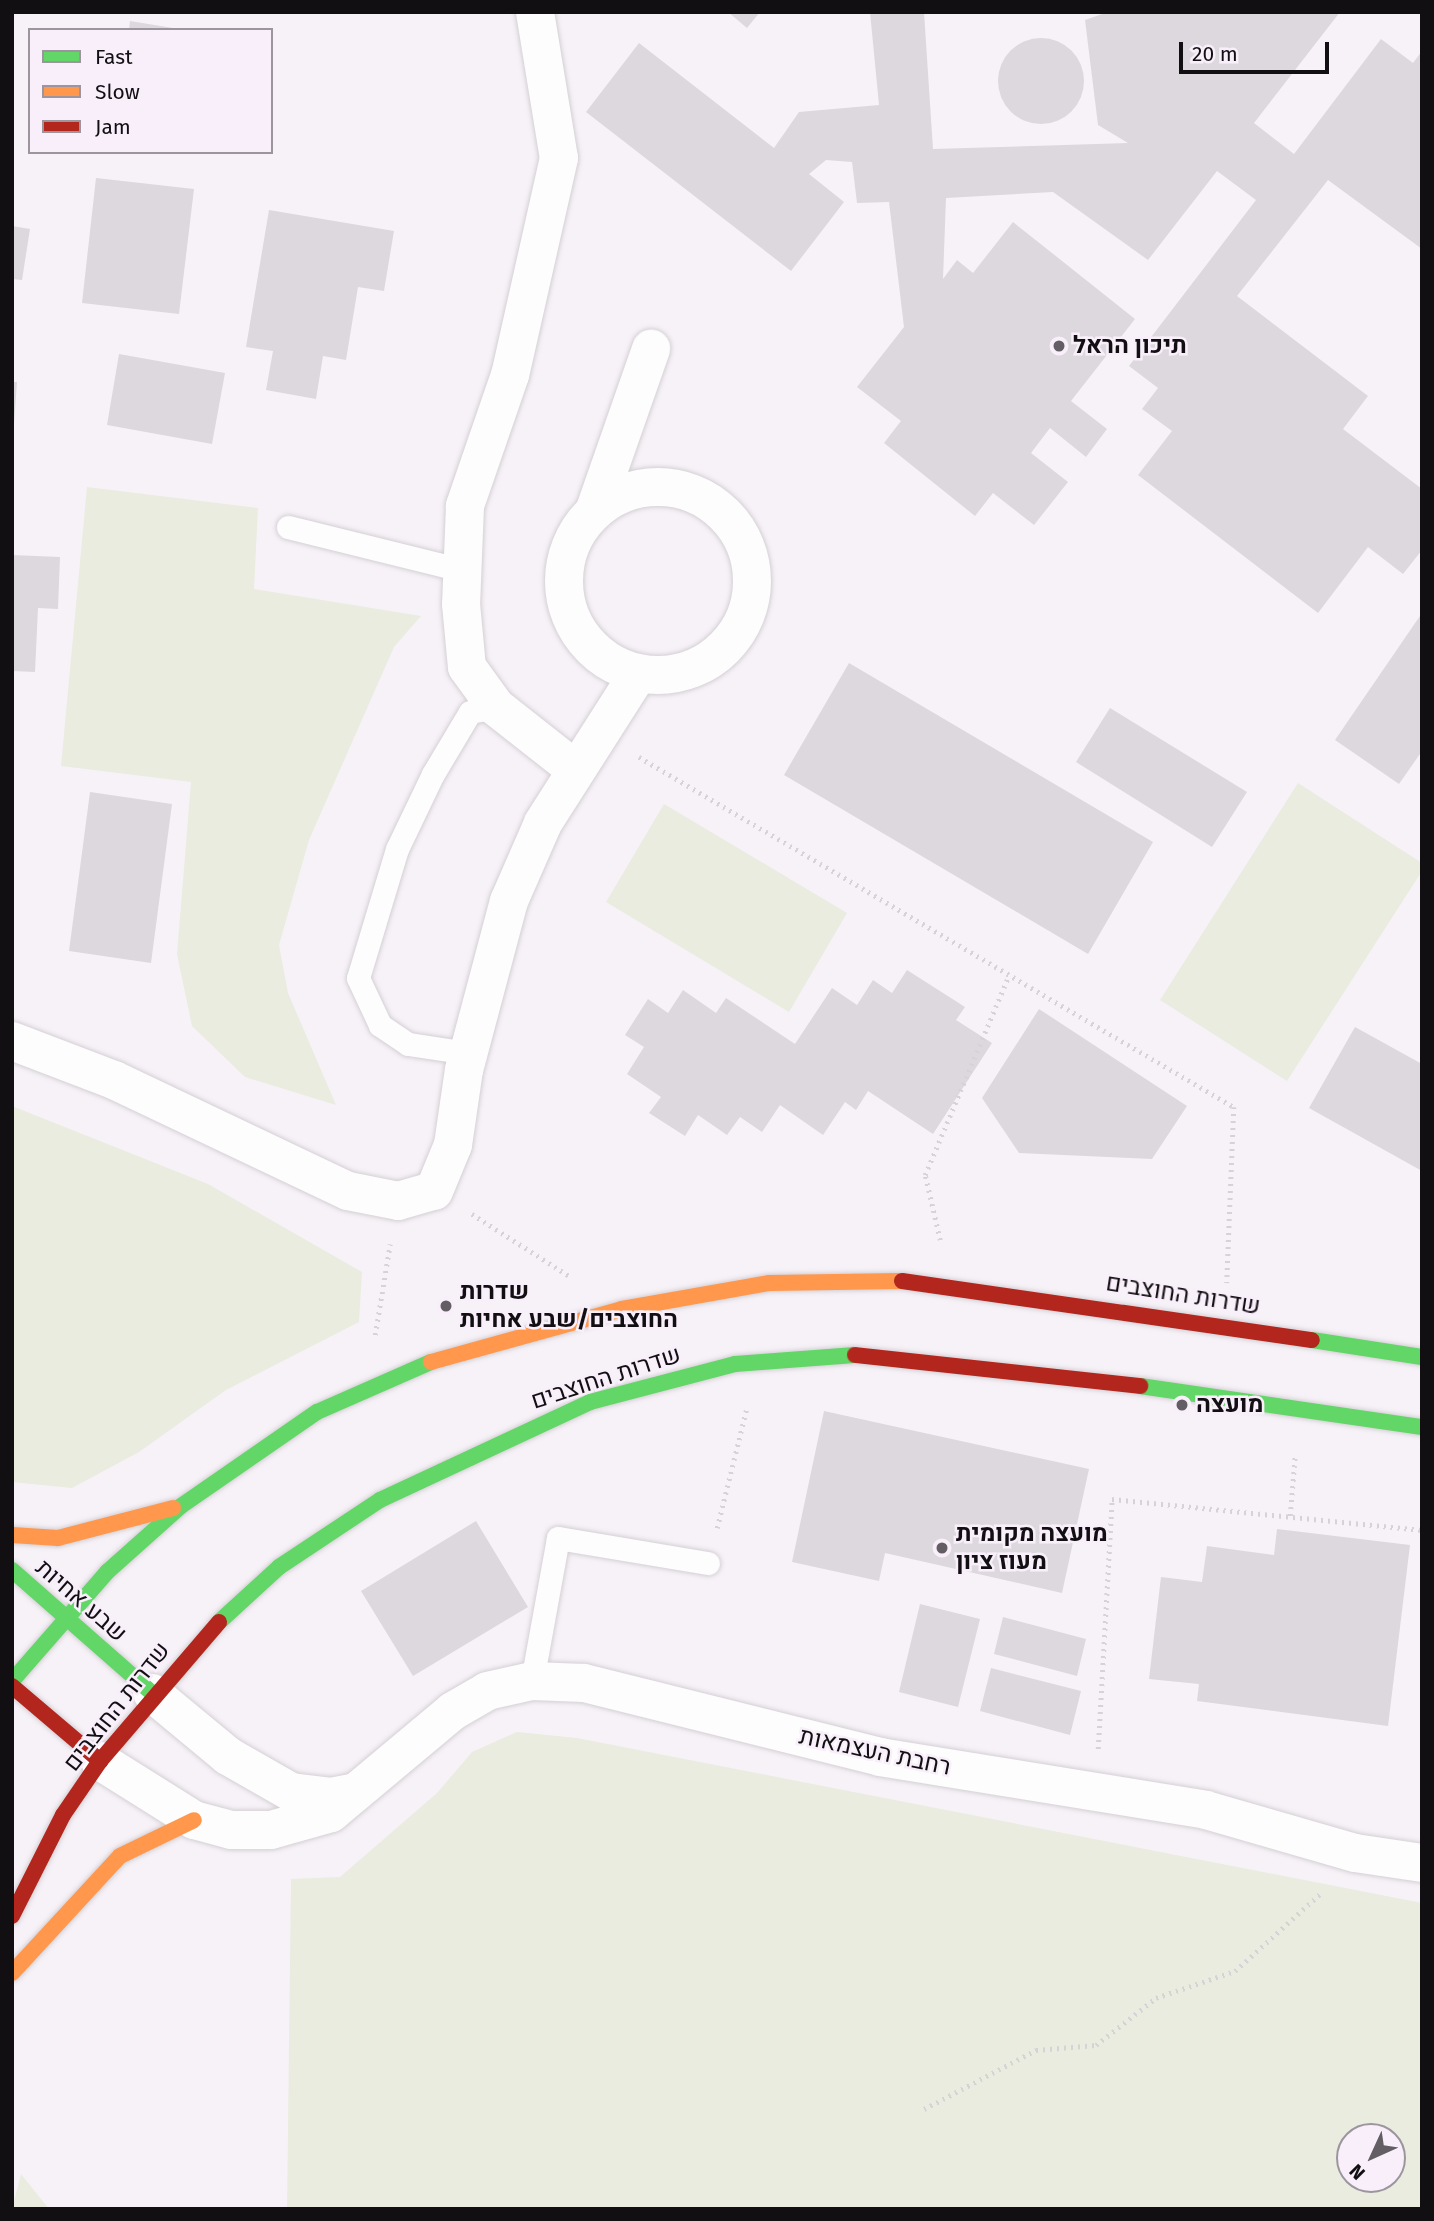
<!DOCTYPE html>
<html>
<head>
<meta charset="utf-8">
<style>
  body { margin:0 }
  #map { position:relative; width:1434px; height:2221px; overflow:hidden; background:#f7f2f8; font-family:"Fira Sans",Heebo,sans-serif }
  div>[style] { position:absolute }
  .green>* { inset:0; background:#eaece0 }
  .building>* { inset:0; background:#dcd8dd }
  .round { border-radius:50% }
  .path>* { height:4.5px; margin-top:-2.25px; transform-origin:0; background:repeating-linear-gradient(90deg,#d5d3d5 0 2px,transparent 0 7px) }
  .roads { filter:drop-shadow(0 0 2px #d4d0d4) drop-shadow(0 0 2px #d4d0d4) }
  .lane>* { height:23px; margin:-11.5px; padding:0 11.5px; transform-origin:11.5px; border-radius:11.5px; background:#fefdfe }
  .street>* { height:38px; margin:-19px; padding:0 19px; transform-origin:19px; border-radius:19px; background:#fefdfe }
  .street>.ring { margin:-19px; padding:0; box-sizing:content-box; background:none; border:38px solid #fefdfe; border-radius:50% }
  .fast>* { height:16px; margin:-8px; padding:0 8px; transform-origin:8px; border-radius:8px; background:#63d668 }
  .slow>* { height:16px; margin:-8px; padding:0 8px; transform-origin:8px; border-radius:8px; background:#ff974d }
  .jam>* { height:16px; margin:-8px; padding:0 8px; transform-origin:8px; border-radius:8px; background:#b3261e }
  .dots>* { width:19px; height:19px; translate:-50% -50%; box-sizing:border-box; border:4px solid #f8effb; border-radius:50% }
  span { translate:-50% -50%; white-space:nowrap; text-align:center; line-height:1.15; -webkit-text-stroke:5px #f8effb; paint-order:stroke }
  .poi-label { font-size:24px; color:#120f13; font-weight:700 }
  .left { translate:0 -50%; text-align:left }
  .street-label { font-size:24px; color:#120f13 }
  .frame { position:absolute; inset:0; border:14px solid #120f13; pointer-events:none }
  .legend { position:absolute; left:28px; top:28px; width:245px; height:126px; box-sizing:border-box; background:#f8effb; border:2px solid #9c959e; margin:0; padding:9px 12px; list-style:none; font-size:21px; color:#120f13 }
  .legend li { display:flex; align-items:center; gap:14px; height:35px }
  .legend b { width:35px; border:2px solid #9c959e }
  .north { position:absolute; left:1336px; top:2123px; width:70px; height:70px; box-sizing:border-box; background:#f8effb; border:2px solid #9c959e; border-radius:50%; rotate:225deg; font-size:19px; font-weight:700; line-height:28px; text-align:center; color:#120f13 }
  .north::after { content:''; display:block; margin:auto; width:24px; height:32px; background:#625e63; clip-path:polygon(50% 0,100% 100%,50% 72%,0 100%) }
  .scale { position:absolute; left:1179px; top:42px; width:150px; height:32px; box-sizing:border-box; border:4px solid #120f13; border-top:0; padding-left:9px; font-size:21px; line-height:24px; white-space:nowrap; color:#120f13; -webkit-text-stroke:5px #f8effb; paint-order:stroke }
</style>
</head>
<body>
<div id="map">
  <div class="green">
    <i style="clip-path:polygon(87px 487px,258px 508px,254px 589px,421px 616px,394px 647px,309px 840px,279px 945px,288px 993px,336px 1105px,245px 1077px,192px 1026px,177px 954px,191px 782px,61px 766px)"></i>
    <i style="clip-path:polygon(1298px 783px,1422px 863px,1422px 871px,1287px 1081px,1160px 1000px)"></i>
    <i style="clip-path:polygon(664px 804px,847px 913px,789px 1012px,606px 902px)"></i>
    <i style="clip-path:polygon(12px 1106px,208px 1184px,362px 1272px,359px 1322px,226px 1390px,139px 1452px,72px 1488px,12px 1482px)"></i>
    <i style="clip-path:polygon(evenodd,517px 1732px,577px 1738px,1422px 1903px,1422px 2209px,287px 2209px,291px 1879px,340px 1877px,437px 1793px,472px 1752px,517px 1732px,1392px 2137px,1392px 2179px,1350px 2179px,1350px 2137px,1392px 2137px)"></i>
    <i style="clip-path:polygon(21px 2174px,49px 2209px,12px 2209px)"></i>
  </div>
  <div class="building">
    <i style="clip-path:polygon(728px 12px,760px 12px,747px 28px)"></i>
    <i style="clip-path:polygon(870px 12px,924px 12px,933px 149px,1128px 143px,1098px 125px,1085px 20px,1108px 12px,1340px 12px,1254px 123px,1294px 154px,1381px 39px,1413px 63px,1422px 51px,1422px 249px,1328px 180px,1237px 296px,1368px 396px,1343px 429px,1422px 489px,1422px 550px,1403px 574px,1368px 547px,1318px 613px,1138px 475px,1172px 431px,1142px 409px,1158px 388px,1129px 366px,1256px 200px,1217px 171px,1148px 260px,1053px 192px,946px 198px,943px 279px,957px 260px,973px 273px,1013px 222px,1135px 319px,1071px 401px,1107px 429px,1086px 457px,1050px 428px,1031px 453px,1068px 482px,1034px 525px,993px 493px,975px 516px,884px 443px,901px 421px,857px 387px,904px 327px,889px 202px,857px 203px,852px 162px,826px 160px,809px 174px,844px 202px,791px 271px,586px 112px,639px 43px,774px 148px,799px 112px,879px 105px)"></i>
    <i style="clip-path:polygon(130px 21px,173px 28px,173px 30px,129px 30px)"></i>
    <i class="round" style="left:998px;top:38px;width:86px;height:86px"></i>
    <i style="clip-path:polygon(96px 178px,194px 189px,179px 314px,82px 303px)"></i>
    <i style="clip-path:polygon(269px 210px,394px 231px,384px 291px,358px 287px,346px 360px,323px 356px,316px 399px,266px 390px,273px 351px,246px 347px)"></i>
    <i style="clip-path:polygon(12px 226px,30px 229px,22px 280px,12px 279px)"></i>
    <i style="clip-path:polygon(119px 354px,225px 373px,212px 444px,107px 425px)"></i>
    <i style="clip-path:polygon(12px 382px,17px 382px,14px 424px,12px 423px)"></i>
    <i style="clip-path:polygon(12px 555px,60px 557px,58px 609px,38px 608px,35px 672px,12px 671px)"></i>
    <i style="clip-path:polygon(1422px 613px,1422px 751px,1399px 784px,1335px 740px)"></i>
    <i style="clip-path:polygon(849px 663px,1153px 842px,1088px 954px,784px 775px)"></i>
    <i style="clip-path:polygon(1110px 708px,1247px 792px,1212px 847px,1076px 762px)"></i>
    <i style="clip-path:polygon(90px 792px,172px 804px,151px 963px,69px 951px)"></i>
    <i style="clip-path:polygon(907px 970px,965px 1007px,956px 1020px,992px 1043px,933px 1134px,868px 1091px,856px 1110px,845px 1102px,823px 1135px,780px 1105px,762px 1132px,740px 1117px,727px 1135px,698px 1115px,685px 1136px,649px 1113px,661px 1097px,627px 1074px,644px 1047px,625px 1035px,648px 999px,668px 1013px,683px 990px,716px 1013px,726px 998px,795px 1044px,832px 988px,857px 1005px,873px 980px,892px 993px)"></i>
    <i style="clip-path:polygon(1039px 1009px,1187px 1106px,1152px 1159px,1019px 1153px,982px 1098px)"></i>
    <i style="clip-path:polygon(1355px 1027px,1422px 1064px,1422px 1171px,1309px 1108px)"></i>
    <i style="clip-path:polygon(824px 1411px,1089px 1469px,1062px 1593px,885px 1553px,879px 1581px,792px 1562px)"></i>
    <i style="clip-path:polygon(476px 1521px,528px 1607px,413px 1676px,361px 1591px)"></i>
    <i style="clip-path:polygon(1277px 1529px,1410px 1545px,1388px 1726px,1197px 1701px,1199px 1684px,1149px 1679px,1161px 1577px,1202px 1582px,1207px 1546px,1274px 1555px)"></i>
    <i style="clip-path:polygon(920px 1604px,980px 1619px,958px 1707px,899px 1692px)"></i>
    <i style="clip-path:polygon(1003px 1617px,1086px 1639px,1077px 1676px,994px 1654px)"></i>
    <i style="clip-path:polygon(991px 1668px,1081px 1691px,1070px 1735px,980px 1711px)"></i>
  </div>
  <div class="path">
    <i style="left:639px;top:757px;width:690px;rotate:30.47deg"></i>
    <i style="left:1234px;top:1107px;width:176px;rotate:92.3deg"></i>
    <i style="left:472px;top:1214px;width:117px;rotate:32.5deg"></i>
    <i style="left:940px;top:1240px;width:67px;rotate:-103deg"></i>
    <i style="left:925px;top:1175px;width:214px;rotate:-67.2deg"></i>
    <i style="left:375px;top:1335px;width:92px;rotate:-80.6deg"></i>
    <i style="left:1290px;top:1516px;width:61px;rotate:-85.3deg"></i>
    <i style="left:717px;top:1528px;width:125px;rotate:-76.1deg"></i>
    <i style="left:1098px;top:1749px;width:250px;rotate:-86.8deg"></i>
    <i style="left:1112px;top:1499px;width:312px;rotate:5.7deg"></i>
    <i style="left:924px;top:2109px;width:127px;rotate:-27.8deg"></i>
    <i style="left:1036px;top:2050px;width:60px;rotate:-4.8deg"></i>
    <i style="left:1096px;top:2045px;width:76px;rotate:-38.1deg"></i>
    <i style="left:1156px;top:1998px;width:83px;rotate:-18.9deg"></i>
    <i style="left:1235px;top:1971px;width:118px;rotate:-42.2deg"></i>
  </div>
  <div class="roads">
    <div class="lane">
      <i style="left:288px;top:527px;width:179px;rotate:13.9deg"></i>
      <i style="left:468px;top:1053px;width:61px;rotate:-171.5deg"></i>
      <i style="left:408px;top:1044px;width:34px;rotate:-146deg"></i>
      <i style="left:380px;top:1025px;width:52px;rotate:-115.1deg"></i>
      <i style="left:358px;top:978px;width:135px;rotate:-73.2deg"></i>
      <i style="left:397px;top:849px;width:83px;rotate:-64.4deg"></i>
      <i style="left:433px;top:774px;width:72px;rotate:-59.2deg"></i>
      <i style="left:470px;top:712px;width:26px;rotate:-11deg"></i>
      <i style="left:532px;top:1681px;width:145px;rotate:-79.7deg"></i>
      <i style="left:558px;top:1538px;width:152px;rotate:9.5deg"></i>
    </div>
    <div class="street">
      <i style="left:535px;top:12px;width:148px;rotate:80.7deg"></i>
      <i style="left:559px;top:158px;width:222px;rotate:102.7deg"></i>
      <i style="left:510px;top:375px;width:139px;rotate:109deg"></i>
      <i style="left:465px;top:506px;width:98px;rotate:92.3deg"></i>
      <i style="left:461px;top:604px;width:63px;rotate:84.6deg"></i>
      <i style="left:467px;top:667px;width:49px;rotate:54.1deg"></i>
      <i style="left:496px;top:707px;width:102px;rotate:38.2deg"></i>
      <i class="ring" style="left:564px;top:487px;width:150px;height:150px"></i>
      <i style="left:595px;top:509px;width:170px;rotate:-70.7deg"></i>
      <i style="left:12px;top:1041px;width:109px;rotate:20.9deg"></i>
      <i style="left:114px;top:1080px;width:259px;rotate:25.4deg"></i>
      <i style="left:348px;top:1191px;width:51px;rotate:11.3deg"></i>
      <i style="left:398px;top:1201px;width:37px;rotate:-16deg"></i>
      <i style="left:434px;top:1191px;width:50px;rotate:-67.6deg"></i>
      <i style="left:453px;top:1145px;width:76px;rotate:-81.7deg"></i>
      <i style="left:464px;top:1070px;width:175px;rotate:-75.1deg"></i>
      <i style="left:509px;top:901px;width:85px;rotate:-66.4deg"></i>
      <i style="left:543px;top:823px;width:177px;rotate:-57.5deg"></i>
      <i style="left:152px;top:1693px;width:99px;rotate:39.7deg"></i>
      <i style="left:228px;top:1756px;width:73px;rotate:29.7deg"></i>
      <i style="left:291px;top:1792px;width:40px;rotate:7.1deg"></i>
      <i style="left:331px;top:1797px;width:25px;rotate:-11deg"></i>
      <i style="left:100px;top:1761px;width:111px;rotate:32.1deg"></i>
      <i style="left:194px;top:1820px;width:39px;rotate:15deg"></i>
      <i style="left:232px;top:1830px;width:39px"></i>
      <i style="left:271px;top:1830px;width:62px;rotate:-15.8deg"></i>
      <i style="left:331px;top:1813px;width:159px;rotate:-39.9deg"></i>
      <i style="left:453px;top:1711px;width:39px;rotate:-30deg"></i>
      <i style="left:487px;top:1691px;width:46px;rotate:-12.5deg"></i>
      <i style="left:532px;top:1681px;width:52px;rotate:2.2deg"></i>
      <i style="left:584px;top:1683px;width:305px;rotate:14deg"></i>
      <i style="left:880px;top:1757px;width:330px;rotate:9.2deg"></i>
      <i style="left:1206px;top:1810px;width:155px;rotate:16.1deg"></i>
      <i style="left:1355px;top:1853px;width:68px;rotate:8.5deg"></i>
    </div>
    <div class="fast">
      <i style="left:1312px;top:1340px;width:111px;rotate:8.8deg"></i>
      <i style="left:1140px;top:1386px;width:285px;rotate:8.3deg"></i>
      <i style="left:12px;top:1570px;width:186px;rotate:41.3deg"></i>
      <i style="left:219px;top:1622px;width:81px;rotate:-42.5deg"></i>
      <i style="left:279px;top:1567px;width:121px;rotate:-33.6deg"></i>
      <i style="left:380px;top:1500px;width:232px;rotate:-25deg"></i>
      <i style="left:590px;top:1402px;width:150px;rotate:-14.7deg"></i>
      <i style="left:735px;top:1364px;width:120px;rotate:-4.3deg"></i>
      <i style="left:12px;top:1681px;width:145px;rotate:-48.9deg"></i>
      <i style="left:107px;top:1572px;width:99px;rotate:-41.7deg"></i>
      <i style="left:181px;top:1506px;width:165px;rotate:-34.7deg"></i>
      <i style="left:317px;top:1412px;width:124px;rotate:-23.7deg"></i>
    </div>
    <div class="slow">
      <i style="left:431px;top:1362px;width:198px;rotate:-15.5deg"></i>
      <i style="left:622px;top:1309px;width:150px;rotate:-10deg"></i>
      <i style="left:770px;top:1283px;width:132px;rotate:-0.9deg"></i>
      <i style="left:12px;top:1535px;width:46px;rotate:3.7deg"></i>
      <i style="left:58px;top:1538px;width:119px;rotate:-14.6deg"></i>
      <i style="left:12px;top:1973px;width:159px;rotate:-47.3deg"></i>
      <i style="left:120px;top:1856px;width:82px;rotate:-25.9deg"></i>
    </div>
    <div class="jam">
      <i style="left:902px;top:1281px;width:414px;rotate:8.2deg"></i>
      <i style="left:855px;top:1355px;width:287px;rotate:6.2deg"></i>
      <i style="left:12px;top:1686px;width:116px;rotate:40.4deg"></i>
      <i style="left:12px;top:1916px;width:113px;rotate:-63.2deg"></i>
      <i style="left:63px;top:1815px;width:65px;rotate:-55.6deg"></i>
      <i style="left:100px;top:1761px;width:183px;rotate:-49.4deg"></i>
    </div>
  </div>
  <div class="dots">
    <i style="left:1059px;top:346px;background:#625e63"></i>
    <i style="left:446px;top:1306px;background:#625e63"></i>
    <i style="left:1182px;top:1405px;background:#625e63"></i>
    <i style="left:942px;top:1548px;background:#625e63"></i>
  </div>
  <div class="poi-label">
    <span class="left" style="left:1073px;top:346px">תיכון הראל</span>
    <span class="left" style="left:460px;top:1306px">שדרות<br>החוצבים/שבע אחיות</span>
    <span class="left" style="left:1196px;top:1405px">מועצה</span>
    <span class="left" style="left:956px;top:1548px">מועצה מקומית<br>מעוז ציון</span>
  </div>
  <div class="street-label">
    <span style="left:1183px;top:1295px;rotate:9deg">שדרות החוצבים</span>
    <span style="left:606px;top:1378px;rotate:-18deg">שדרות החוצבים</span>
    <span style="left:81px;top:1601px;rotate:41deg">שבע אחיות</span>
    <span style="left:117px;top:1707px;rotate:-52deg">שדרות החוצבים</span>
    <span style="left:875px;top:1752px;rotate:12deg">רחבת העצמאות</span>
  </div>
  <div class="frame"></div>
  <ul class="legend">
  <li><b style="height:9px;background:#63d668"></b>Fast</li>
  <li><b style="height:9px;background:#ff974d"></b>Slow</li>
  <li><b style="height:9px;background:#b3261e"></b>Jam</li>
  </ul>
  <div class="north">N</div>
  <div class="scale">20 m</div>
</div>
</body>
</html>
